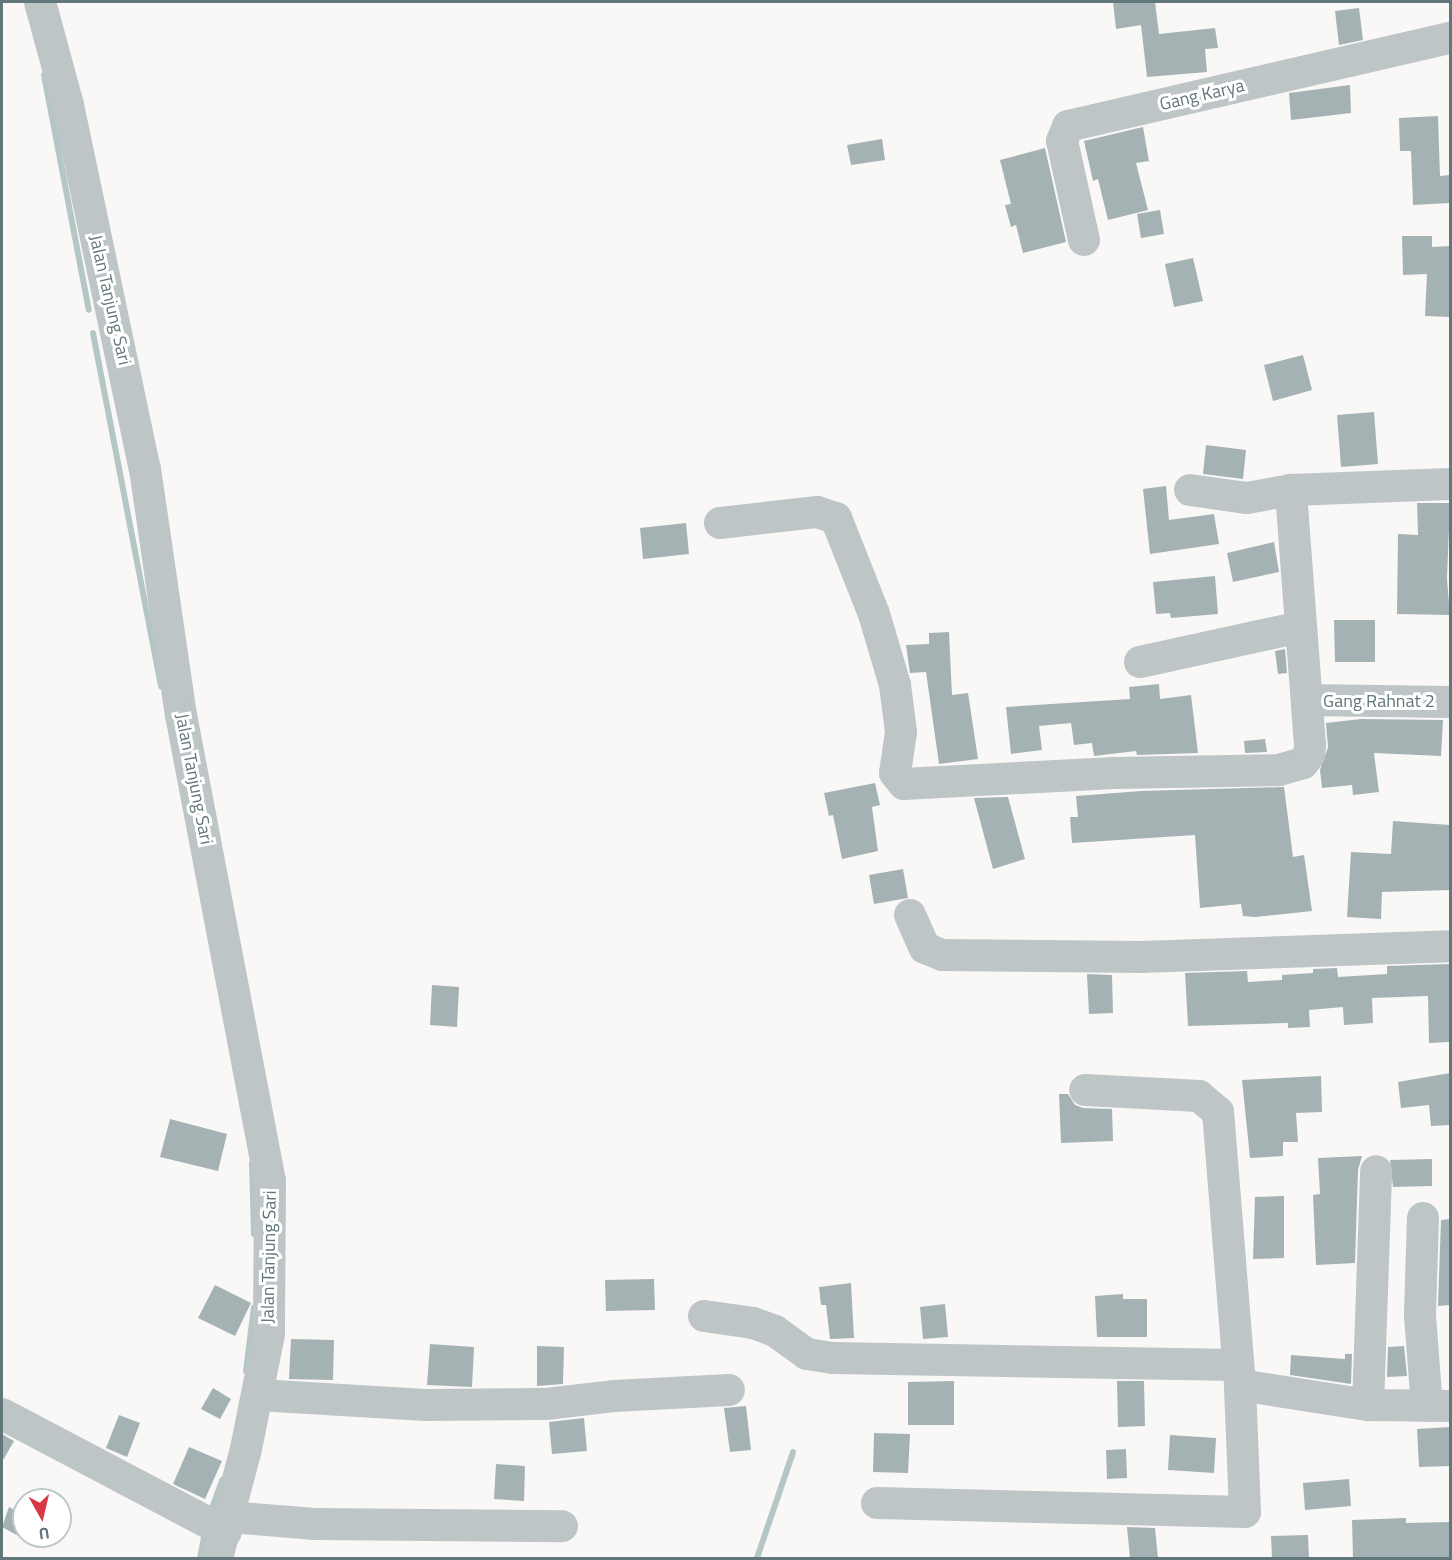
<!DOCTYPE html>
<html>
<head>
<meta charset="utf-8">
<style>
  body { margin:0 }
  #map { position:relative; width:1452px; height:1560px; overflow:hidden; background:#f9f8f7; font-family:"Titillium Web",sans-serif }
  div>[style] { position:absolute }
  .stream>* { height:6px; margin:-3px; padding:0 3px; transform-origin:3px; border-radius:3px; background:#b4c6c5 }
  .building>* { inset:0; background:#a5b2b4 }
  .minor>* { height:32px; margin:-16px; padding:0 16px; transform-origin:16px; border-radius:16px; background:#bec5c6 }
  span { translate:-50% -50%; white-space:nowrap; text-align:center; line-height:1.15; -webkit-text-stroke:6px #fff; paint-order:stroke }
  .street-label { font-size:18px; color:#61777a }
  .frame { position:absolute; inset:0; border:3px solid #61777a; pointer-events:none }
  .north { position:absolute; left:12px; top:1488px; width:60px; height:60px; box-sizing:border-box; background:#fff; border:2px solid #c0c9ca; border-radius:50%; rotate:172deg; font-size:16px; font-weight:700; line-height:24px; text-align:center; color:#61777a }
  .north::after { content:''; display:block; margin:auto; width:21px; height:27px; background:#d83743; clip-path:polygon(50% 0,100% 100%,50% 72%,0 100%) }
</style>
</head>
<body>
<div id="map">
  <div class="stream">
    <i style="left:44px;top:75px;width:239px;rotate:79.2deg"></i>
    <i style="left:93px;top:333px;width:360px;rotate:79.1deg"></i>
    <i style="left:252px;top:1163px;width:71px;rotate:88.4deg"></i>
    <i style="left:246px;top:1371px;width:64px;rotate:-82.9deg"></i>
    <i style="left:211px;top:1511px;width:33px;rotate:-70deg"></i>
    <i style="left:200px;top:1558px;width:25px;rotate:-79deg"></i>
    <i style="left:757px;top:1558px;width:112px;rotate:-71.2deg"></i>
  </div>
  <div class="building">
    <i style="clip-path:polygon(1113px 2px,1155px 2px,1159px 34px,1215px 28px,1218px 48px,1205px 49px,1207px 72px,1147px 77px,1141px 25px,1116px 29px)"></i>
    <i style="clip-path:polygon(1359px 8px,1363px 40px,1339px 45px,1335px 11px)"></i>
    <i style="clip-path:polygon(1350px 85px,1351px 113px,1291px 120px,1289px 93px)"></i>
    <i style="clip-path:polygon(1438px 116px,1440px 176px,1450px 175px,1450px 203px,1413px 205px,1411px 151px,1400px 151px,1399px 118px)"></i>
    <i style="clip-path:polygon(1143px 127px,1149px 161px,1136px 163px,1148px 210px,1108px 220px,1098px 179px,1093px 181px,1084px 141px)"></i>
    <i style="clip-path:polygon(882px 139px,885px 160px,851px 165px,847px 145px)"></i>
    <i style="clip-path:polygon(1045px 148px,1066px 242px,1023px 253px,1016px 225px,1011px 227px,1005px 205px,1011px 204px,1000px 160px)"></i>
    <i style="clip-path:polygon(1160px 210px,1164px 234px,1141px 238px,1137px 214px)"></i>
    <i style="clip-path:polygon(1402px 236px,1432px 236px,1432px 247px,1450px 246px,1450px 317px,1425px 316px,1427px 274px,1403px 275px)"></i>
    <i style="clip-path:polygon(1193px 258px,1203px 301px,1174px 307px,1165px 264px)"></i>
    <i style="clip-path:polygon(1303px 355px,1312px 390px,1273px 401px,1264px 365px)"></i>
    <i style="clip-path:polygon(1374px 412px,1378px 464px,1341px 467px,1337px 415px)"></i>
    <i style="clip-path:polygon(1206px 445px,1246px 450px,1243px 479px,1203px 474px)"></i>
    <i style="clip-path:polygon(1166px 486px,1169px 520px,1214px 514px,1219px 544px,1150px 554px,1143px 489px)"></i>
    <i style="clip-path:polygon(1417px 503px,1450px 503px,1447px 579px,1450px 615px,1397px 614px,1398px 534px,1418px 535px)"></i>
    <i style="clip-path:polygon(686px 523px,689px 554px,643px 559px,640px 528px)"></i>
    <i style="clip-path:polygon(1274px 542px,1279px 572px,1233px 582px,1227px 553px)"></i>
    <i style="clip-path:polygon(1215px 576px,1218px 614px,1171px 618px,1170px 613px,1156px 614px,1153px 582px)"></i>
    <i style="clip-path:polygon(1334px 620px,1375px 620px,1375px 662px,1335px 662px)"></i>
    <i style="clip-path:polygon(949px 632px,952px 695px,968px 693px,978px 759px,939px 764px,926px 672px,910px 673px,906px 645px,929px 644px,929px 633px)"></i>
    <i style="clip-path:polygon(1285px 649px,1287px 673px,1278px 674px,1275px 651px)"></i>
    <i style="clip-path:polygon(1159px 684px,1160px 699px,1191px 695px,1198px 753px,1137px 755px,1136px 751px,1094px 756px,1092px 743px,1074px 745px,1071px 723px,1039px 726px,1042px 750px,1011px 754px,1006px 707px,1130px 699px,1129px 687px)"></i>
    <i style="clip-path:polygon(1361px 719px,1443px 720px,1441px 756px,1374px 753px,1379px 792px,1353px 795px,1352px 785px,1322px 788px,1320px 770px,1328px 747px,1326px 723px)"></i>
    <i style="clip-path:polygon(1265px 739px,1267px 752px,1245px 753px,1244px 741px)"></i>
    <i style="clip-path:polygon(875px 783px,880px 805px,872px 807px,878px 851px,842px 859px,833px 815px,829px 816px,824px 793px)"></i>
    <i style="clip-path:polygon(1284px 787px,1293px 857px,1304px 855px,1312px 911px,1255px 917px,1243px 916px,1241px 904px,1200px 908px,1195px 835px,1072px 843px,1070px 817px,1078px 817px,1076px 796px,1141px 791px)"></i>
    <i style="clip-path:polygon(1008px 797px,1025px 859px,993px 869px,974px 798px)"></i>
    <i style="clip-path:polygon(1393px 821px,1450px 825px,1450px 890px,1382px 892px,1381px 919px,1347px 917px,1351px 852px,1391px 854px)"></i>
    <i style="clip-path:polygon(903px 869px,908px 898px,874px 904px,869px 875px)"></i>
    <i style="clip-path:polygon(1450px 964px,1450px 1042px,1429px 1043px,1428px 996px,1372px 998px,1373px 1023px,1344px 1025px,1343px 1007px,1309px 1010px,1310px 1027px,1288px 1028px,1288px 1023px,1188px 1026px,1185px 973px,1247px 971px,1248px 982px,1282px 980px,1282px 975px,1313px 973px,1313px 969px,1337px 968px,1338px 977px,1387px 974px,1387px 966px)"></i>
    <i style="clip-path:polygon(1087px 974px,1112px 975px,1113px 1013px,1089px 1014px)"></i>
    <i style="clip-path:polygon(432px 985px,459px 987px,457px 1027px,430px 1025px)"></i>
    <i style="clip-path:polygon(1450px 1073px,1450px 1125px,1431px 1126px,1429px 1105px,1401px 1108px,1398px 1082px)"></i>
    <i style="clip-path:polygon(1321px 1076px,1322px 1112px,1296px 1113px,1298px 1142px,1283px 1142px,1283px 1156px,1250px 1158px,1242px 1080px)"></i>
    <i style="clip-path:polygon(1059px 1094px,1068px 1094px,1075px 1105px,1083px 1108px,1112px 1109px,1113px 1141px,1061px 1143px)"></i>
    <i style="clip-path:polygon(170px 1119px,227px 1134px,218px 1171px,160px 1157px)"></i>
    <i style="clip-path:polygon(1362px 1156px,1358px 1170px,1355px 1263px,1316px 1265px,1313px 1195px,1320px 1194px,1318px 1158px)"></i>
    <i style="clip-path:polygon(1432px 1159px,1432px 1186px,1393px 1187px,1390px 1160px)"></i>
    <i style="clip-path:polygon(1284px 1196px,1284px 1258px,1253px 1259px,1255px 1197px)"></i>
    <i style="clip-path:polygon(1450px 1219px,1450px 1305px,1438px 1306px,1441px 1220px)"></i>
    <i style="clip-path:polygon(654px 1279px,655px 1310px,606px 1311px,605px 1280px)"></i>
    <i style="clip-path:polygon(851px 1283px,854px 1338px,830px 1339px,826px 1305px,821px 1305px,819px 1287px)"></i>
    <i style="clip-path:polygon(215px 1285px,251px 1303px,235px 1336px,198px 1318px)"></i>
    <i style="clip-path:polygon(1123px 1294px,1123px 1299px,1147px 1299px,1147px 1337px,1097px 1337px,1095px 1296px)"></i>
    <i style="clip-path:polygon(945px 1304px,948px 1337px,923px 1339px,920px 1307px)"></i>
    <i style="clip-path:polygon(291px 1339px,334px 1340px,333px 1380px,289px 1379px)"></i>
    <i style="clip-path:polygon(430px 1344px,474px 1347px,472px 1387px,427px 1385px)"></i>
    <i style="clip-path:polygon(537px 1346px,564px 1347px,563px 1384px,537px 1386px)"></i>
    <i style="clip-path:polygon(1404px 1346px,1407px 1376px,1387px 1377px,1388px 1347px)"></i>
    <i style="clip-path:polygon(1345px 1354px,1352px 1354px,1351px 1384px,1290px 1375px,1291px 1355px,1345px 1359px)"></i>
    <i style="clip-path:polygon(954px 1381px,954px 1425px,908px 1425px,908px 1382px)"></i>
    <i style="clip-path:polygon(1117px 1381px,1144px 1381px,1145px 1426px,1118px 1427px)"></i>
    <i style="clip-path:polygon(213px 1388px,231px 1399px,220px 1419px,201px 1409px)"></i>
    <i style="clip-path:polygon(746px 1406px,751px 1450px,730px 1452px,724px 1408px)"></i>
    <i style="clip-path:polygon(119px 1415px,140px 1423px,127px 1457px,106px 1448px)"></i>
    <i style="clip-path:polygon(584px 1418px,587px 1451px,552px 1454px,549px 1422px)"></i>
    <i style="clip-path:polygon(1450px 1427px,1450px 1466px,1419px 1467px,1417px 1429px)"></i>
    <i style="clip-path:polygon(874px 1433px,910px 1434px,908px 1473px,873px 1472px)"></i>
    <i style="clip-path:polygon(2px 1434px,14px 1441px,2px 1462px)"></i>
    <i style="clip-path:polygon(1170px 1435px,1216px 1438px,1214px 1473px,1168px 1470px)"></i>
    <i style="clip-path:polygon(189px 1447px,222px 1461px,205px 1499px,173px 1484px)"></i>
    <i style="clip-path:polygon(1126px 1449px,1127px 1478px,1107px 1479px,1106px 1450px)"></i>
    <i style="clip-path:polygon(496px 1464px,525px 1466px,524px 1501px,494px 1499px)"></i>
    <i style="clip-path:polygon(1349px 1479px,1351px 1506px,1305px 1510px,1303px 1483px)"></i>
    <i style="clip-path:polygon(9px 1507px,24px 1515px,24px 1539px,2px 1527px)"></i>
    <i style="clip-path:polygon(1406px 1518px,1406px 1523px,1450px 1522px,1450px 1557px,1353px 1558px,1352px 1520px)"></i>
    <i style="clip-path:polygon(1127px 1527px,1155px 1528px,1158px 1558px,1130px 1558px)"></i>
    <i style="clip-path:polygon(1308px 1535px,1309px 1558px,1272px 1558px,1271px 1536px)"></i>
  </div>
  <div class="minor">
    <i style="left:40px;top:2px;width:107px;rotate:74.8deg"></i>
    <i style="left:68px;top:105px;width:372px;rotate:78.1deg"></i>
    <i style="left:145px;top:469px;width:249px;rotate:81.7deg"></i>
    <i style="left:181px;top:715px;width:474px;rotate:79.2deg"></i>
    <i style="left:270px;top:1181px;width:153px;rotate:90.4deg"></i>
    <i style="left:269px;top:1334px;width:117px;rotate:101.3deg"></i>
    <i style="left:246px;top:1449px;width:113px;rotate:104.9deg"></i>
    <i style="left:1084px;top:240px;width:101px;rotate:-102.5deg"></i>
    <i style="left:1062px;top:141px;width:16px;rotate:-68deg"></i>
    <i style="left:1068px;top:126px;width:392px;rotate:-13deg"></i>
    <i style="left:1190px;top:490px;width:58px;rotate:8deg"></i>
    <i style="left:1247px;top:498px;width:45px;rotate:-10.3deg"></i>
    <i style="left:1291px;top:490px;width:159px;rotate:-2.2deg"></i>
    <i style="left:720px;top:523px;width:98px;rotate:-6.5deg"></i>
    <i style="left:817px;top:512px;width:20px;rotate:18deg"></i>
    <i style="left:836px;top:518px;width:103px;rotate:68.4deg"></i>
    <i style="left:874px;top:614px;width:74px;rotate:73.5deg"></i>
    <i style="left:895px;top:685px;width:47px;rotate:82.7deg"></i>
    <i style="left:901px;top:732px;width:41px;rotate:98.3deg"></i>
    <i style="left:895px;top:773px;width:14px;rotate:51deg"></i>
    <i style="left:904px;top:784px;width:211px;rotate:-3deg"></i>
    <i style="left:1115px;top:773px;width:164px;rotate:-1deg"></i>
    <i style="left:1279px;top:770px;width:25px;rotate:-16deg"></i>
    <i style="left:1303px;top:763px;width:10px;rotate:-53deg"></i>
    <i style="left:1309px;top:755px;width:10px;rotate:-84deg"></i>
    <i style="left:1310px;top:745px;width:256px;rotate:-94.3deg"></i>
    <i style="left:1140px;top:662px;width:164px;rotate:-12.3deg"></i>
    <i style="left:1307px;top:700px;width:143px;rotate:0.8deg"></i>
    <i style="left:910px;top:915px;width:36px;rotate:66deg"></i>
    <i style="left:925px;top:948px;width:18px;rotate:22deg"></i>
    <i style="left:942px;top:955px;width:199px;rotate:0.6deg"></i>
    <i style="left:1141px;top:957px;width:309px;rotate:-2deg"></i>
    <i style="left:1423px;top:1218px;width:98px;rotate:91.8deg"></i>
    <i style="left:1420px;top:1316px;width:90px;rotate:85.6deg"></i>
    <i style="left:704px;top:1316px;width:49px;rotate:8.1deg"></i>
    <i style="left:753px;top:1323px;width:23px;rotate:20deg"></i>
    <i style="left:775px;top:1331px;width:39px;rotate:36deg"></i>
    <i style="left:807px;top:1354px;width:26px;rotate:9deg"></i>
    <i style="left:833px;top:1358px;width:404px;rotate:1deg"></i>
    <i style="left:1240px;top:1385px;width:130px;rotate:8.9deg"></i>
    <i style="left:1368px;top:1405px;width:82px;rotate:0.7deg"></i>
    <i style="left:258px;top:1395px;width:168px;rotate:3.4deg"></i>
    <i style="left:426px;top:1405px;width:120px;rotate:-0.5deg"></i>
    <i style="left:546px;top:1404px;width:68px;rotate:-6.7deg"></i>
    <i style="left:614px;top:1396px;width:115px;rotate:-3deg"></i>
    <i style="left:1368px;top:1405px;width:234px;rotate:-88deg"></i>
    <i style="left:2px;top:1414px;width:253px;rotate:27.8deg"></i>
    <i style="left:877px;top:1503px;width:368px;rotate:1.4deg"></i>
    <i style="left:1245px;top:1512px;width:127px;rotate:-92.3deg"></i>
    <i style="left:1240px;top:1385px;width:274px;rotate:-94.6deg"></i>
    <i style="left:1218px;top:1112px;width:25px;rotate:-140deg"></i>
    <i style="left:1199px;top:1096px;width:114px;rotate:-177deg"></i>
    <i style="left:229px;top:1517px;width:86px;rotate:4.7deg"></i>
    <i style="left:315px;top:1524px;width:247px;rotate:0.5deg"></i>
  </div>
  <div class="street-label">
    <span style="left:1202px;top:95px;rotate:-13deg">Gang Karya</span>
    <span style="left:110px;top:300px;rotate:77deg">Jalan Tanjung Sari</span>
    <span style="left:1379px;top:701px">Gang Rahnat 2</span>
    <span style="left:194px;top:779px;rotate:79deg">Jalan Tanjung Sari</span>
    <span style="left:269px;top:1257px;rotate:-89deg">Jalan Tanjung Sari</span>
  </div>
  <div class="frame"></div>
  <div class="north">U</div>
</div>
</body>
</html>
